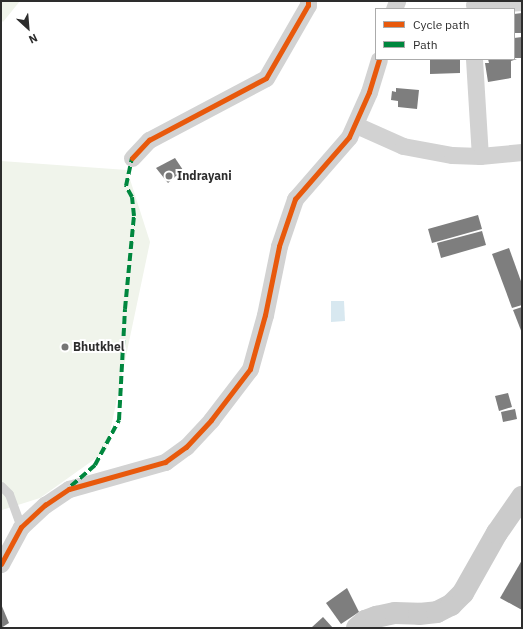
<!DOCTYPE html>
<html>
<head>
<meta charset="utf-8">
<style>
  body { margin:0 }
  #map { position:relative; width:523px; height:629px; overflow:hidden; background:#fff; font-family:"IBM Plex Sans",sans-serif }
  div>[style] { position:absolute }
  .green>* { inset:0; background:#f0f4eb }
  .water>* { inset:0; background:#d8e8f0 }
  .building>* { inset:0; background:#7e7e7e }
  .lane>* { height:9px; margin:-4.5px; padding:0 4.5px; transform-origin:4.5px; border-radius:4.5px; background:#d2d2d2 }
  .street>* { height:17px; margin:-8.5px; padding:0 8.5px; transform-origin:8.5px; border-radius:8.5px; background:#d2d2d2 }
  .secondary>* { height:22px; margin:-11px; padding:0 11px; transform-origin:11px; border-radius:11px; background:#cbcbcb }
  .quiet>* { height:4px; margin-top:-2px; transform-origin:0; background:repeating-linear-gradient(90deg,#00873e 0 8px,transparent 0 12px) }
  .cycleway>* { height:5px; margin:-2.5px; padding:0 2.5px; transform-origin:2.5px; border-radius:2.5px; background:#e8590c }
  .dots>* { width:11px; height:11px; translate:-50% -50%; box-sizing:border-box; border:2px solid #fff; border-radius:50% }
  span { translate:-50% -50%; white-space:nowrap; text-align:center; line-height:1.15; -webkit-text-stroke:4px #fff; paint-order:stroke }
  .poi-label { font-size:12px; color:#2d2d2d; font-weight:700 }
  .left { translate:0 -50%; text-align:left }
  .frame { position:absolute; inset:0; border:2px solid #2d2d2d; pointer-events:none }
  .legend { position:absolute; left:375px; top:8px; width:140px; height:52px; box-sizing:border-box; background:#fff; border:1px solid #ababab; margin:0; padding:5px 7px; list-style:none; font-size:12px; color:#2d2d2d }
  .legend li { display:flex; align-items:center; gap:8px; height:20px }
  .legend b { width:20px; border:1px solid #ababab }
  .north { position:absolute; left:8px; top:8px; width:40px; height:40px; -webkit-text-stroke:3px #fff; paint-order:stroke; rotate:154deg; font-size:11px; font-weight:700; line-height:16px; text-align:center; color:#2d2d2d }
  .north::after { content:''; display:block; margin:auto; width:14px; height:18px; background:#2d2d2d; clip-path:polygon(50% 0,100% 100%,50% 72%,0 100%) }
</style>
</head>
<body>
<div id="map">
  <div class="green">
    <i style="clip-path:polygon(1px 1px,20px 1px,3px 22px,1px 20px)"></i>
    <i style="clip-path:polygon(1px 161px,127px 170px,150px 242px,106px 451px,40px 498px,2px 510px)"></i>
  </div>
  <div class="water">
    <i style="clip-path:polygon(331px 301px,344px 301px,345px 321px,331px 322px)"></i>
  </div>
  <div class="building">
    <i style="clip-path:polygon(522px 13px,522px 33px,514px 33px,514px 14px)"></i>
    <i style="clip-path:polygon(522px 37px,522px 58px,514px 58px,514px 38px)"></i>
    <i style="clip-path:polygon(430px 59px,460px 59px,460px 73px,430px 74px)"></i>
    <i style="clip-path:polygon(488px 59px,517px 59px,511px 61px,511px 78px,488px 82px,485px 63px,489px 63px)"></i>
    <i style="clip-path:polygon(396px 88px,419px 90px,417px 109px,398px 107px,398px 101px,391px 100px,392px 91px,396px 92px)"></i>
    <i style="clip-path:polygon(175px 158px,183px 170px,168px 183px,156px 168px)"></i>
    <i style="clip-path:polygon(478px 215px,482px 229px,432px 243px,428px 229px)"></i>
    <i style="clip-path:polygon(482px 231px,486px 245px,441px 258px,437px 243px)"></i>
    <i style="clip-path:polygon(509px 248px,522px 284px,522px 305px,512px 308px,492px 254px)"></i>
    <i style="clip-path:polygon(522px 307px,522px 333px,513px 310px)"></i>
    <i style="clip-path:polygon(508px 393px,512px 407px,499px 411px,495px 396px)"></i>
    <i style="clip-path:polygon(515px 409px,517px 419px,503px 422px,501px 412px)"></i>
    <i style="clip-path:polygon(522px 560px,522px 610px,500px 598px)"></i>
    <i style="clip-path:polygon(347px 588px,359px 612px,341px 624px,326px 603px)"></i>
    <i style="clip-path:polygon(1px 604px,9px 623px,1px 628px)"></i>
    <i style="clip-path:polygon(323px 617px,333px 628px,311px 628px)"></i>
  </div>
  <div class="lane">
    <i style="left:1px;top:486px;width:11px;rotate:45deg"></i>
    <i style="left:9px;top:494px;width:35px;rotate:70deg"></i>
  </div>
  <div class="street">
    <i style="left:474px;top:5px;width:48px;rotate:-3.6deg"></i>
    <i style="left:394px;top:9px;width:9px;rotate:-69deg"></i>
    <i style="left:474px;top:59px;width:97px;rotate:86.5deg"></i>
    <i style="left:356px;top:125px;width:51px;rotate:24.1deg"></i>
    <i style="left:403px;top:146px;width:50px;rotate:10.4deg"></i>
    <i style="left:452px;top:155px;width:28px;rotate:2deg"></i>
    <i style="left:480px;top:156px;width:42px;rotate:-5.4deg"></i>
    <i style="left:132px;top:158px;width:25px;rotate:-47deg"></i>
    <i style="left:149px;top:140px;width:132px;rotate:-27.9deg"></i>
    <i style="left:266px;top:78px;width:84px;rotate:-60.1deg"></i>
    <i style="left:308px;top:5px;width:4px;rotate:-90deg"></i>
    <i style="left:1px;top:564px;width:42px;rotate:-61.6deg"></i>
    <i style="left:21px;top:527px;width:33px;rotate:-43deg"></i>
    <i style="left:45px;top:505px;width:29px;rotate:-34deg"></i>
    <i style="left:69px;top:489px;width:100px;rotate:-15.7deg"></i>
    <i style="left:165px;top:462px;width:26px;rotate:-36deg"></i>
    <i style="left:186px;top:447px;width:37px;rotate:-47deg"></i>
    <i style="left:211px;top:420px;width:64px;rotate:-52.6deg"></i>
    <i style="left:250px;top:369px;width:56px;rotate:-74.5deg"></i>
    <i style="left:265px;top:315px;width:70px;rotate:-78.5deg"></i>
    <i style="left:279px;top:246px;width:50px;rotate:-71.2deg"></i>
    <i style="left:295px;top:199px;width:82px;rotate:-48.9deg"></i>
    <i style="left:349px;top:137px;width:49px;rotate:-66deg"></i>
    <i style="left:369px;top:92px;width:34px;rotate:-73deg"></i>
  </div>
  <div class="secondary">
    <i style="left:357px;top:628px;width:11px;rotate:-41deg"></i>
    <i style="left:365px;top:621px;width:12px;rotate:-20deg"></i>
    <i style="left:376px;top:617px;width:19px;rotate:-12deg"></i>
    <i style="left:395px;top:613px;width:24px;rotate:2deg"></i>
    <i style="left:419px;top:614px;width:18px;rotate:-6deg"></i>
    <i style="left:437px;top:612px;width:16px;rotate:-27deg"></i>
    <i style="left:451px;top:605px;width:17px;rotate:-45deg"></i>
    <i style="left:463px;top:593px;width:69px;rotate:-60.5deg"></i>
    <i style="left:497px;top:533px;width:44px;rotate:-55.2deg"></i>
  </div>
  <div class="quiet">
    <i style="left:71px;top:486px;width:32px;rotate:-41deg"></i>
    <i style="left:95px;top:465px;width:51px;rotate:-61.9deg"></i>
    <i style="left:119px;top:420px;width:111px;rotate:-86.9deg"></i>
    <i style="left:125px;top:309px;width:93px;rotate:-84.5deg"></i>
    <i style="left:134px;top:216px;width:19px;rotate:-96deg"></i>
    <i style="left:132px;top:197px;width:13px;rotate:-119deg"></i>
    <i style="left:126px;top:186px;width:29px;rotate:-78deg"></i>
  </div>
  <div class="cycleway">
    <i style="left:132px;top:158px;width:25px;rotate:-47deg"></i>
    <i style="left:149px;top:140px;width:132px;rotate:-27.9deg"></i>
    <i style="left:266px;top:78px;width:84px;rotate:-60.1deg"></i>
    <i style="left:308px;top:5px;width:4px;rotate:-90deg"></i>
    <i style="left:1px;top:564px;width:42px;rotate:-61.6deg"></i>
    <i style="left:21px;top:527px;width:33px;rotate:-43deg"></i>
    <i style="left:45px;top:505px;width:29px;rotate:-34deg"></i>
    <i style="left:69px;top:489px;width:100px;rotate:-15.7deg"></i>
    <i style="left:165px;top:462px;width:26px;rotate:-36deg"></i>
    <i style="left:186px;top:447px;width:37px;rotate:-47deg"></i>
    <i style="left:211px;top:420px;width:64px;rotate:-52.6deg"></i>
    <i style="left:250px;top:369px;width:56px;rotate:-74.5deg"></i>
    <i style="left:265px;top:315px;width:70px;rotate:-78.5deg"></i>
    <i style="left:279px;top:246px;width:50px;rotate:-71.2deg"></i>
    <i style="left:295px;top:199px;width:82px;rotate:-48.9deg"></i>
    <i style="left:349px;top:137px;width:49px;rotate:-66deg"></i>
    <i style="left:369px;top:92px;width:34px;rotate:-73deg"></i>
  </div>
  <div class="dots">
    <i style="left:169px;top:176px;background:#767676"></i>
    <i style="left:65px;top:347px;background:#767676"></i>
  </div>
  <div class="poi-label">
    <span class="left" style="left:177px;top:176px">Indrayani</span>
    <span class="left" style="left:73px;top:347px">Bhutkhel</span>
  </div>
  <div class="frame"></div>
  <ul class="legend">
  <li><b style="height:5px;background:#e8590c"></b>Cycle path</li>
  <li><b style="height:5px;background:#00873e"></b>Path</li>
  </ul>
  <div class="north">N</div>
</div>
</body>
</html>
